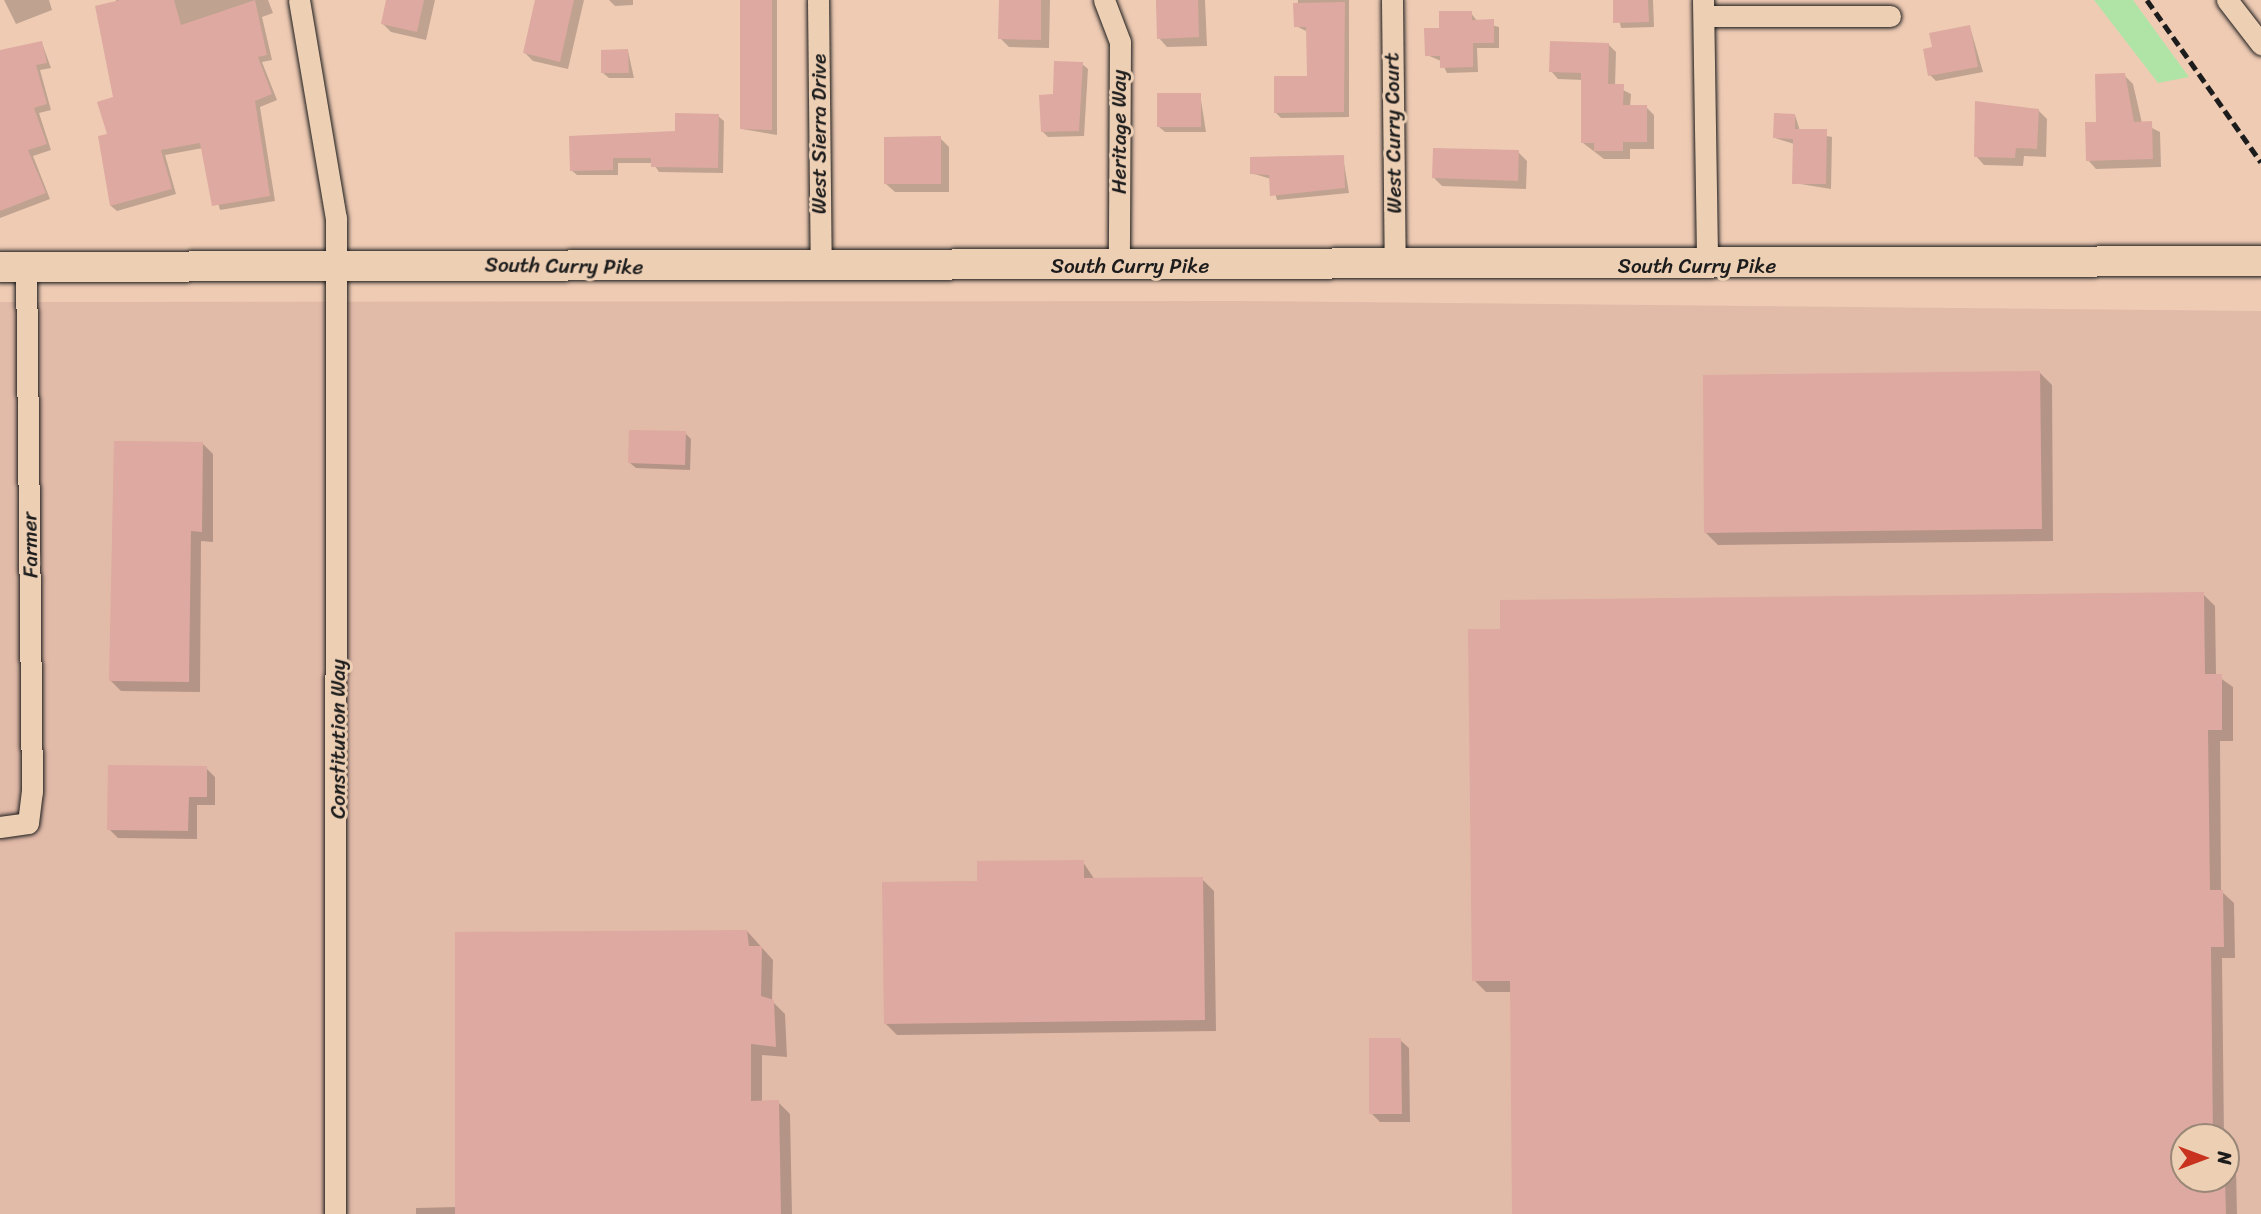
<!DOCTYPE html>
<html>
<head>
<meta charset="utf-8">
<style>
  body { margin:0 }
  #map { position:relative; width:2261px; height:1214px; overflow:hidden; background:#efcbb4; font-family:Sriracha,sans-serif }
  div>[style] { position:absolute }
  .built>* { inset:0; background:#e2baa8 }
  .green>* { inset:0; background:#b0e4a6 }
  .shadow>* { inset:0; background:#0003 }
  .building>* { inset:0; background:#dda9a0 }
  .roads { filter:drop-shadow(0 0 2px #1c1c1c) drop-shadow(0 0 2px #1c1c1c) }
  .street>* { height:21px; margin:-10.5px; padding:0 10.5px; transform-origin:10.5px; border-radius:10.5px; background:#edcfb4 }
  .secondary>* { height:30px; margin:-15px; padding:0 15px; transform-origin:15px; border-radius:15px; background:#edcfb4 }
  .rail>* { height:5px; margin-top:-2.5px; transform-origin:0; background:repeating-linear-gradient(90deg,#1c1c1c 0 10px,transparent 0 15px) }
  span { translate:-50% -50%; white-space:nowrap; text-align:center; line-height:1.15; -webkit-text-stroke:6px #edcfb4; paint-order:stroke }
  .street-label { font-size:21px; color:#1c1c1c }
  .north { position:absolute; left:2170px; top:1123px; width:70px; height:70px; box-sizing:border-box; background:#edcfb4; border:2px solid #998777; border-radius:50%; rotate:90deg; font-size:19px; font-weight:700; line-height:28px; text-align:center; color:#1c1c1c }
  .north::after { content:''; display:block; margin:auto; width:24px; height:32px; background:#c8321e; clip-path:polygon(50% 0,100% 100%,50% 72%,0 100%) }
</style>
</head>
<body>
<div id="map">
  <div class="built">
    <i style="clip-path:polygon(evenodd,1234px 301px,2261px 311px,2261px 1214px,0 1214px,0 302px,1234px 301px,2184px 1137px,2226px 1137px,2226px 1179px,2184px 1179px,2184px 1137px)"></i>
  </div>
  <div class="green">
    <i style="clip-path:polygon(2094px 0,2133px 0,2189px 77px,2158px 83px)"></i>
  </div>
  <div class="shadow">
    <i style="clip-path:polygon(4px 0,49px 0,52px 10px,16px 24px)"></i>
    <i style="clip-path:polygon(116px 0,268px 0,273px 13px,262px 17px,272px 60px,262px 62px,277px 100px,260px 107px,275px 201px,220px 210px,203px 148px,165px 155px,176px 194px,117px 211px,111px 206px)"></i>
    <i style="clip-path:polygon(388px 0,435px 0,426px 40px,391px 32px,383px 24px)"></i>
    <i style="clip-path:polygon(537px 0,584px 0,568px 69px,533px 61px,525px 53px)"></i>
    <i style="clip-path:polygon(609px 0,633px 0,633px 5px,615px 6px)"></i>
    <i style="clip-path:polygon(742px 0,777px 0,777px 135px,742px 129px)"></i>
    <i style="clip-path:polygon(1002px 0,1050px 0,1049px 48px,1009px 47px,1000px 38px)"></i>
    <i style="clip-path:polygon(1156px 0,1205px 0,1207px 46px,1167px 47px,1159px 38px)"></i>
    <i style="clip-path:polygon(1298px 0,1349px 0,1349px 117px,1281px 118px,1276px 113px,1309px 77px,1308px 32px,1296px 26px)"></i>
    <i style="clip-path:polygon(1615px 0,1653px 0,1654px 27px,1621px 28px)"></i>
    <i style="clip-path:polygon(1471px 13px,1477px 21px,1499px 27px,1499px 48px,1477px 48px,1478px 72px,1447px 73px,1441px 61px,1427px 55px,1441px 30px)"></i>
    <i style="clip-path:polygon(1970px 27px,1983px 72px,1936px 81px,1930px 75px,1934px 49px)"></i>
    <i style="clip-path:polygon(42px 43px,51px 68px,40px 70px,51px 110px,39px 113px,51px 150px,33px 156px,50px 199px,0 218px,0 51px)"></i>
    <i style="clip-path:polygon(1608px 44px,1616px 52px,1615px 86px,1631px 94px,1630px 107px,1646px 107px,1654px 115px,1654px 149px,1630px 149px,1630px 159px,1604px 159px,1583px 143px,1583px 80px,1558px 79px,1551px 71px)"></i>
    <i style="clip-path:polygon(628px 51px,634px 78px,609px 78px,603px 73px)"></i>
    <i style="clip-path:polygon(1082px 64px,1088px 69px,1084px 136px,1048px 137px,1042px 131px,1054px 96px)"></i>
    <i style="clip-path:polygon(2124px 75px,2133px 84px,2142px 123px,2160px 132px,2161px 167px,2096px 169px,2088px 160px,2098px 123px)"></i>
    <i style="clip-path:polygon(1200px 94px,1206px 132px,1165px 132px,1159px 127px)"></i>
    <i style="clip-path:polygon(1977px 103px,2038px 110px,2047px 119px,2046px 157px,2024px 156px,2023px 166px,1984px 165px,1976px 156px)"></i>
    <i style="clip-path:polygon(1795px 115px,1800px 131px,1832px 137px,1831px 189px,1794px 183px,1794px 144px,1775px 138px)"></i>
    <i style="clip-path:polygon(718px 116px,724px 121px,723px 173px,659px 172px,653px 163px,618px 163px,618px 175px,577px 175px,571px 170px)"></i>
    <i style="clip-path:polygon(940px 138px,949px 147px,949px 192px,895px 192px,886px 184px)"></i>
    <i style="clip-path:polygon(1518px 152px,1527px 161px,1526px 189px,1442px 186px,1434px 178px)"></i>
    <i style="clip-path:polygon(1343px 157px,1349px 193px,1277px 200px,1271px 179px,1251px 173px)"></i>
    <i style="clip-path:polygon(2040px 373px,2052px 385px,2053px 541px,1718px 545px,1706px 533px)"></i>
    <i style="clip-path:polygon(685px 433px,691px 439px,690px 470px,636px 468px,630px 463px)"></i>
    <i style="clip-path:polygon(202px 443px,213px 454px,213px 542px,201px 541px,200px 692px,121px 691px,110px 680px)"></i>
    <i style="clip-path:polygon(2203px 594px,2215px 606px,2216px 675px,2233px 687px,2233px 741px,2220px 741px,2221px 891px,2234px 903px,2235px 958px,2222px 958px,2224px 1137px,2184px 1137px,2184px 1179px,2226px 1179px,2226px 1159px,2236px 1169px,2237px 1214px,1514px 1214px,1512px 992px,1486px 992px,1474px 980px)"></i>
    <i style="clip-path:polygon(206px 768px,215px 777px,215px 805px,197px 805px,197px 839px,118px 838px,109px 829px)"></i>
    <i style="clip-path:polygon(1083px 862px,1095px 880px,1202px 879px,1214px 891px,1216px 1031px,897px 1035px,885px 1023px,979px 883px)"></i>
    <i style="clip-path:polygon(747px 931px,773px 960px,772px 1001px,785px 1014px,787px 1057px,762px 1055px,762px 1103px,778px 1102px,790px 1114px,792px 1214px,416px 1214px,416px 1208px,457px 1207px)"></i>
    <i style="clip-path:polygon(1400px 1040px,1409px 1048px,1410px 1122px,1380px 1122px,1371px 1113px)"></i>
  </div>
  <div class="building">
    <i style="clip-path:polygon(120px 0,174px 0,181px 25px,255px 0,267px 55px,258px 57px,272px 94px,255px 101px,270px 196px,212px 206px,200px 143px,161px 150px,172px 189px,110px 206px,98px 136px,107px 134px,97px 102px,113px 97px,95px 6px)"></i>
    <i style="clip-path:polygon(386px 0,424px 0,417px 32px,381px 24px)"></i>
    <i style="clip-path:polygon(535px 0,574px 0,560px 62px,523px 53px)"></i>
    <i style="clip-path:polygon(740px 0,772px 0,772px 130px,740px 129px)"></i>
    <i style="clip-path:polygon(999px 0,1041px 0,1041px 40px,998px 39px)"></i>
    <i style="clip-path:polygon(1156px 0,1198px 0,1199px 37px,1157px 39px)"></i>
    <i style="clip-path:polygon(1613px 0,1648px 0,1649px 22px,1613px 23px)"></i>
    <i style="clip-path:polygon(1345px 2px,1344px 112px,1274px 113px,1274px 76px,1307px 76px,1306px 27px,1294px 27px,1293px 3px)"></i>
    <i style="clip-path:polygon(1439px 11px,1472px 11px,1472px 20px,1494px 19px,1494px 43px,1473px 43px,1473px 67px,1440px 68px,1440px 56px,1425px 56px,1424px 28px,1439px 28px)"></i>
    <i style="clip-path:polygon(1970px 25px,1978px 67px,1928px 76px,1923px 49px,1932px 47px,1929px 33px)"></i>
    <i style="clip-path:polygon(42px 41px,47px 63px,36px 65px,47px 104px,34px 108px,47px 144px,28px 150px,46px 193px,0 211px,0 50px)"></i>
    <i style="clip-path:polygon(1550px 41px,1609px 43px,1608px 84px,1624px 84px,1623px 105px,1647px 105px,1647px 142px,1623px 142px,1623px 151px,1594px 151px,1594px 143px,1581px 143px,1581px 73px,1549px 72px)"></i>
    <i style="clip-path:polygon(628px 49px,629px 73px,601px 73px,601px 50px)"></i>
    <i style="clip-path:polygon(1054px 61px,1083px 62px,1079px 131px,1041px 132px,1039px 95px,1053px 94px)"></i>
    <i style="clip-path:polygon(2125px 73px,2134px 122px,2152px 121px,2153px 159px,2086px 161px,2085px 122px,2096px 122px,2095px 74px)"></i>
    <i style="clip-path:polygon(1157px 93px,1201px 93px,1201px 127px,1157px 127px)"></i>
    <i style="clip-path:polygon(1975px 101px,2039px 109px,2037px 149px,2016px 148px,2015px 158px,1974px 157px)"></i>
    <i style="clip-path:polygon(675px 113px,719px 114px,718px 168px,651px 167px,651px 158px,613px 158px,613px 170px,570px 171px,569px 136px,675px 131px)"></i>
    <i style="clip-path:polygon(1774px 113px,1795px 114px,1795px 129px,1827px 129px,1826px 184px,1792px 184px,1793px 139px,1773px 138px)"></i>
    <i style="clip-path:polygon(941px 136px,941px 184px,884px 184px,884px 137px)"></i>
    <i style="clip-path:polygon(1433px 148px,1519px 150px,1518px 181px,1432px 178px)"></i>
    <i style="clip-path:polygon(1344px 155px,1345px 188px,1270px 196px,1269px 175px,1250px 174px,1250px 157px)"></i>
    <i style="clip-path:polygon(2040px 371px,2042px 529px,1704px 533px,1703px 375px)"></i>
    <i style="clip-path:polygon(629px 430px,686px 431px,685px 465px,628px 463px)"></i>
    <i style="clip-path:polygon(114px 441px,203px 442px,202px 532px,191px 531px,189px 682px,109px 681px)"></i>
    <i style="clip-path:polygon(2204px 592px,2205px 674px,2222px 674px,2222px 730px,2208px 730px,2210px 890px,2223px 890px,2224px 947px,2211px 947px,2213px 1137px,2184px 1137px,2184px 1179px,2225px 1179px,2226px 1214px,1512px 1214px,1510px 981px,1472px 981px,1468px 629px,1500px 629px,1500px 600px)"></i>
    <i style="clip-path:polygon(108px 765px,207px 766px,207px 797px,189px 797px,188px 831px,107px 830px)"></i>
    <i style="clip-path:polygon(1084px 860px,1084px 878px,1203px 877px,1205px 1020px,884px 1024px,882px 882px,977px 881px,977px 861px)"></i>
    <i style="clip-path:polygon(747px 930px,749px 946px,762px 946px,761px 996px,774px 1000px,776px 1047px,751px 1044px,751px 1101px,779px 1100px,781px 1214px,455px 1214px,455px 932px)"></i>
    <i style="clip-path:polygon(1369px 1038px,1401px 1038px,1402px 1114px,1369px 1114px)"></i>
  </div>
  <div class="roads">
    <div class="street">
      <i style="left:299px;top:0;width:221px;rotate:80.4deg"></i>
      <i style="left:336px;top:218px;width:996px;rotate:90.06deg"></i>
      <i style="left:818px;top:0;width:268px;rotate:89.4deg"></i>
      <i style="left:1104px;top:0;width:45px;rotate:69.1deg"></i>
      <i style="left:1120px;top:42px;width:224px;rotate:90.3deg"></i>
      <i style="left:1392px;top:0;width:266px;rotate:89.4deg"></i>
      <i style="left:1703px;top:0;width:266px;rotate:89.1deg"></i>
      <i style="left:2227px;top:0;width:56px;rotate:52.3deg"></i>
      <i style="left:1704px;top:16px;width:186px"></i>
      <i style="left:0;top:827px;width:28px;rotate:-8deg"></i>
      <i style="left:28px;top:823px;width:31px;rotate:-83deg"></i>
      <i style="left:32px;top:792px;width:526px;rotate:-90.65deg"></i>
    </div>
    <div class="secondary">
      <i style="left:0;top:267px;width:2261px;rotate:-0.15deg"></i>
    </div>
  </div>
  <div class="rail">
    <i style="left:2147px;top:0;width:198px;rotate:54.9deg"></i>
  </div>
  <div class="street-label">
    <span style="left:1119px;top:132px;rotate:-90deg">Heritage Way</span>
    <span style="left:1393px;top:133px;rotate:-91deg">West Curry Court</span>
    <span style="left:819px;top:134px;rotate:-90deg">West Sierra Drive</span>
    <span style="left:564px;top:266px;rotate:1deg">South Curry Pike</span>
    <span style="left:1130px;top:266px">South Curry Pike</span>
    <span style="left:1697px;top:266px">South Curry Pike</span>
    <span style="left:30px;top:545px;rotate:-91deg">Farmer</span>
    <span style="left:338px;top:739px;rotate:-90deg">Constitution Way</span>
  </div>
  <div class="north">N</div>
</div>
</body>
</html>
